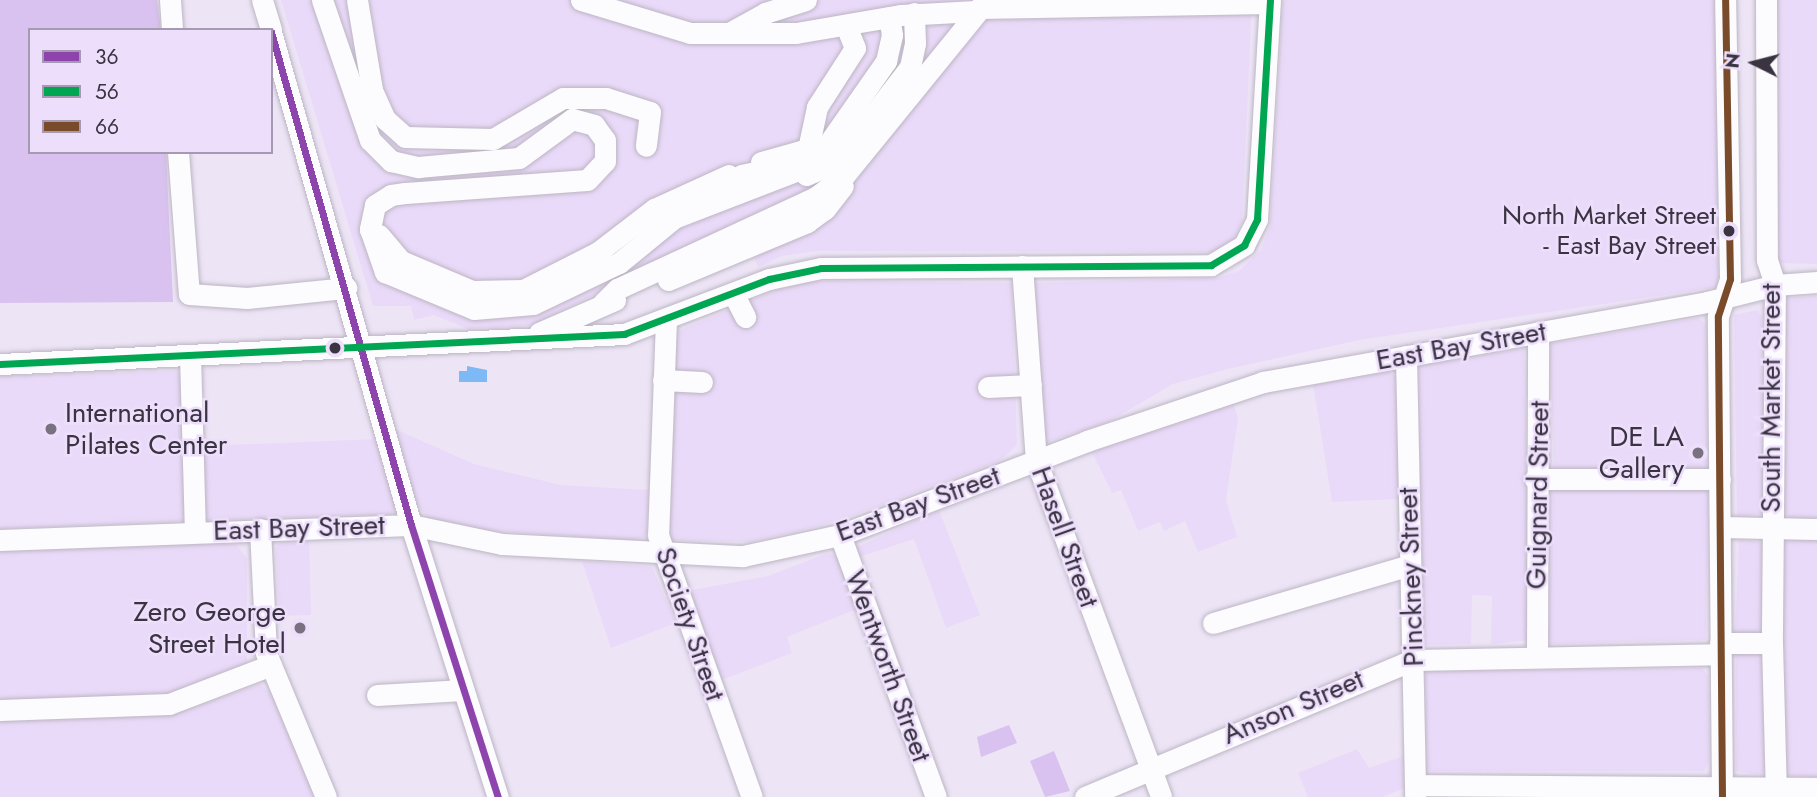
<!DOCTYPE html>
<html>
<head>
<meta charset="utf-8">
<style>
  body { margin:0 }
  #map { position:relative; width:1817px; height:797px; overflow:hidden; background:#ede5f6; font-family:Jost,sans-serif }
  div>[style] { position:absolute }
  .built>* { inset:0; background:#eadaf9 }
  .green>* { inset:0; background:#d9c2ef }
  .water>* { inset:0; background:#7cb9f5 }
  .roads { filter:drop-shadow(0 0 2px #bcb5c3) drop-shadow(0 0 2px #bcb5c3) }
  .minor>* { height:21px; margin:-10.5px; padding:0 10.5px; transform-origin:10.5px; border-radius:10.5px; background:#fcfbfe }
  .bus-1>* { height:7px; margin:-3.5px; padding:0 3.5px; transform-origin:3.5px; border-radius:3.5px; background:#8e44ad }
  .bus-2>* { height:7px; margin:-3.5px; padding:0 3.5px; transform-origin:3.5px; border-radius:3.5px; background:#00a651 }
  .bus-3>* { height:7px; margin:-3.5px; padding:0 3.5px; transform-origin:3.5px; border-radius:3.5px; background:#7a4b2a }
  .dots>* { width:19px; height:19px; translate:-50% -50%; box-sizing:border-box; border:4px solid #eddffc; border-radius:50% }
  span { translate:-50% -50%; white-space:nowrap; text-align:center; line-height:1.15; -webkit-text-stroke:5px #eddffc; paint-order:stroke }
  .bus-label { font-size:26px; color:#3a3341 }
  .right { translate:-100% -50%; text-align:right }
  .street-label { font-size:28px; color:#3a3341 }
  .poi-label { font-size:28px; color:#3a3341 }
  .left { translate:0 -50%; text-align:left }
  .legend { position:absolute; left:28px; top:28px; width:245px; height:126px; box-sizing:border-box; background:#eddffc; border:2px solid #a59ab1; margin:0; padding:9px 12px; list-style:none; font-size:21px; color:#3a3341 }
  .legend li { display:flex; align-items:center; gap:14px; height:35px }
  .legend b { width:35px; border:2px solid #a59ab1 }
  .north { position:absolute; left:1719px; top:28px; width:70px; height:70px; -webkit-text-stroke:5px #eddffc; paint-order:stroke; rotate:276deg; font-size:19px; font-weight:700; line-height:28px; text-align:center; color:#3a3341 }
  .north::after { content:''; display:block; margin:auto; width:24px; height:32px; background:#3a3341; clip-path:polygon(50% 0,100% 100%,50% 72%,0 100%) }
</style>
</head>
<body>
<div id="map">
  <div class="built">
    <i style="clip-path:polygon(281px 0,1252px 0,1242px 222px,1234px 238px,1213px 252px,817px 251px,782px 256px,758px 267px,741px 224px,532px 325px,468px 329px,434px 315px,414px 320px,411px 306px,373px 306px)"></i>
    <i style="clip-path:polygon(1283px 0,1716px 0,1718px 287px,1359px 340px,1228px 369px,1173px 384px,1108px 422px,1043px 443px,1033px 283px,1217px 278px,1239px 271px,1261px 250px,1270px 226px)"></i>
    <i style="clip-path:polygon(1770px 0,1817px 0,1817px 264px,1776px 263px)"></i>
    <i style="clip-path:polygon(810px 281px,1012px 283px,1017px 445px,1001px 460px,843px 519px,794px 532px,747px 542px,669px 540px,665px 529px,675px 332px,784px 287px)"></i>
    <i style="clip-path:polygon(1817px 296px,1817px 518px,1789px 517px,1784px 510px,1782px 305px,1787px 298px)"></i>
    <i style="clip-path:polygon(1757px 310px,1762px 317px,1764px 513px,1737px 517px,1734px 315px)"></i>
    <i style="clip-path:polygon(1698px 318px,1706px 324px,1707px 471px,1554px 470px,1550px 344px)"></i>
    <i style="clip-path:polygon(1524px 349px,1529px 640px,1491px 644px,1492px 596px,1472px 595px,1471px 644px,1423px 645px,1418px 642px,1413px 366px)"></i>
    <i style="clip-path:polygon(1386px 369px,1396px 377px,1399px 499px,1332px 502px,1313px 384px)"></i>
    <i style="clip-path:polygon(176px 371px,182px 377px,186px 516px,183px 521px,0 529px,0 376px)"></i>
    <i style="clip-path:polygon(1232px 400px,1238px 418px,1226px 500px,1237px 537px,1198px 552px,1185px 521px,1164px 531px,1160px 522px,1138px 531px,1121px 490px,1112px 493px,1092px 452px)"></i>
    <i style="clip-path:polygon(388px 426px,474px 464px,561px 485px,649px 490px,646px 537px,632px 540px,483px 530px,431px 521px,411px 499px)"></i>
    <i style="clip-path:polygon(378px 439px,398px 503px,392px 514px,205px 520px,200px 446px)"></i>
    <i style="clip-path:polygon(1540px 488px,1708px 488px,1706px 640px,1544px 644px)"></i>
    <i style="clip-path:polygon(939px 510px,980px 615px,946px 628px,914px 539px,856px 558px,855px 548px)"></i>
    <i style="clip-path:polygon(281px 538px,309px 538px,311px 615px,279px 616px,276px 548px)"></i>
    <i style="clip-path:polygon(1739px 540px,1763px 542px,1763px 634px,1735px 634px)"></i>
    <i style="clip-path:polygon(1781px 540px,1817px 540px,1817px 777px,1781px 775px)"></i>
    <i style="clip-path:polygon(219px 543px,237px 545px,247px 559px,247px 667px,166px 697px,0 703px,0 550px)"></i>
    <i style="clip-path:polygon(828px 553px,839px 558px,857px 609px,787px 637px,792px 653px,716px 682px,686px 591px,768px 576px)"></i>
    <i style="clip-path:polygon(582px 561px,652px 567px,676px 623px,611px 648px)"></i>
    <i style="clip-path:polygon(1736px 652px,1762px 652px,1765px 771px,1760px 775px,1736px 771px)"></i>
    <i style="clip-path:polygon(1702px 668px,1708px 676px,1709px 762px,1704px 771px,1425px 771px,1426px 671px)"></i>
    <i style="clip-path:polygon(260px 684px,274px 696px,316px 797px,0 797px,0 719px,178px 713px)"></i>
    <i style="clip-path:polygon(1357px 749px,1369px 768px,1406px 755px,1407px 787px,1382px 797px,1308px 797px,1298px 773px)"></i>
  </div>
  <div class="green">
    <i style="clip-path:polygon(0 0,157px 0,161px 30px,30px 30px,30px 152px,166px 152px,173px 302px,0 303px)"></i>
    <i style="clip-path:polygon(1009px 725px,1017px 743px,981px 757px,977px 737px)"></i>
    <i style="clip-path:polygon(1054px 751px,1070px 791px,1045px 797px,1030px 761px)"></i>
  </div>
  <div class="water">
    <i style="clip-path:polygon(467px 366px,487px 370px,487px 382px,459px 382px,459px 371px,467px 371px)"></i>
  </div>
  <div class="roads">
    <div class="minor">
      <i style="left:170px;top:0;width:30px;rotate:86deg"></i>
      <i style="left:262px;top:0;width:31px;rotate:73deg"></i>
      <i style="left:322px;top:0;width:148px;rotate:71.1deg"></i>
      <i style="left:370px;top:140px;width:30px;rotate:45deg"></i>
      <i style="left:391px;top:161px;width:28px;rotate:13deg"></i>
      <i style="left:418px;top:167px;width:101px;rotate:-5.1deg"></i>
      <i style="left:519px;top:158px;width:66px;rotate:-36.3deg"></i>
      <i style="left:572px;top:119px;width:23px;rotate:15deg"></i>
      <i style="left:594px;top:125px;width:19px;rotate:54deg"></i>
      <i style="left:605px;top:140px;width:21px;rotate:90deg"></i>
      <i style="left:605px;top:161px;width:26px;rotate:133deg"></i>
      <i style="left:587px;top:180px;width:182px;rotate:175.9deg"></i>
      <i style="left:405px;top:193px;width:14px;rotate:172deg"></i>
      <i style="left:391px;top:195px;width:19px;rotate:148deg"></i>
      <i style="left:375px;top:205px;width:25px;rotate:102deg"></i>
      <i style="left:370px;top:229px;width:46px;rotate:70.8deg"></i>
      <i style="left:385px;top:272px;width:96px;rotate:22.6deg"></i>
      <i style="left:474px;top:309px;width:59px;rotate:-4.8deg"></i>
      <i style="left:533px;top:304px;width:95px;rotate:-25.5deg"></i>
      <i style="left:619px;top:263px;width:71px;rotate:-39.3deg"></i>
      <i style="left:674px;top:218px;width:150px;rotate:-21.1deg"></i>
      <i style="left:814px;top:164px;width:126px;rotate:-55deg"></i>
      <i style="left:886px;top:61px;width:27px;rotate:-77deg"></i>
      <i style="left:892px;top:35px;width:18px;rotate:-99deg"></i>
      <i style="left:357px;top:0;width:91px;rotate:80.5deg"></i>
      <i style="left:372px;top:90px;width:32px;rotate:66deg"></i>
      <i style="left:385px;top:119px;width:27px;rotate:42deg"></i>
      <i style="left:405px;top:137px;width:88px;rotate:1.3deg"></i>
      <i style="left:493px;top:139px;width:81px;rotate:-30.4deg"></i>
      <i style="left:563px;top:98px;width:43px"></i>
      <i style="left:606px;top:98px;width:46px;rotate:17.7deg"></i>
      <i style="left:650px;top:112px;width:34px;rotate:97deg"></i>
      <i style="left:581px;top:0;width:114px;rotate:16.8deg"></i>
      <i style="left:690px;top:33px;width:106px"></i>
      <i style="left:796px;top:33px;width:107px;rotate:-9.7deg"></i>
      <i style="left:901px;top:15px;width:75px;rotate:-3.1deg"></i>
      <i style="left:1766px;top:0;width:260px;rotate:89.8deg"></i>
      <i style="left:1767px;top:260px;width:26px;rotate:72deg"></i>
      <i style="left:1775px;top:285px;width:358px;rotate:90.5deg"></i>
      <i style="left:1772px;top:643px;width:154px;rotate:88.5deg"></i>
      <i style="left:979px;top:8px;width:290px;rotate:-1deg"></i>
      <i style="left:271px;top:32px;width:512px;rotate:74.15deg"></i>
      <i style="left:411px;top:525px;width:286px;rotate:72.3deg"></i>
      <i style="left:731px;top:32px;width:39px;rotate:-29deg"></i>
      <i style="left:765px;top:13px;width:43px;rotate:-17.6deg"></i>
      <i style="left:178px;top:152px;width:142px;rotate:85.6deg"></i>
      <i style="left:189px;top:294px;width:58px;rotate:3.9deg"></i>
      <i style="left:247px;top:298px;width:100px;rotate:-5.8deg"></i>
      <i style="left:761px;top:162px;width:49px;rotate:-15.5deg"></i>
      <i style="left:808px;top:149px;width:43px;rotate:-77.9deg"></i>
      <i style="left:817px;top:107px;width:70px;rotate:-57.2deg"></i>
      <i style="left:855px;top:48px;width:24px;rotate:-112deg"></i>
      <i style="left:806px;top:175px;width:34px;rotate:-23deg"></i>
      <i style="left:837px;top:162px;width:120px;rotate:-52.5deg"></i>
      <i style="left:910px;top:67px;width:25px;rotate:-78deg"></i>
      <i style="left:915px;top:43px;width:30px;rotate:-92deg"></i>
      <i style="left:718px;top:191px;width:29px;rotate:-34deg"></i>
      <i style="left:742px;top:175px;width:37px;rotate:-13deg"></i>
      <i style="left:379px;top:235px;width:34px;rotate:50deg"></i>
      <i style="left:401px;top:261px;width:77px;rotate:22.9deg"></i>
      <i style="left:472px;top:291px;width:51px;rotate:-1.1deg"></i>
      <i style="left:523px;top:290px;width:84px;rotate:-26.9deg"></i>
      <i style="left:598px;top:252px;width:71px;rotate:-37.5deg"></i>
      <i style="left:654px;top:209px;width:82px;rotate:-24.4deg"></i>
      <i style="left:1022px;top:266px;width:195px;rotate:85.9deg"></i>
      <i style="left:1036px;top:460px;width:359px;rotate:69.6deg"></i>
      <i style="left:668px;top:280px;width:151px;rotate:-22.6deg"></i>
      <i style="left:807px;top:222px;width:22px;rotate:-36deg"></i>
      <i style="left:825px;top:209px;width:29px;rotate:-52deg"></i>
      <i style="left:733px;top:293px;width:27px;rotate:63deg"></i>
      <i style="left:603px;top:303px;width:20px;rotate:-45deg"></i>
      <i style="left:617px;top:289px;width:219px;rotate:-24.8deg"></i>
      <i style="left:816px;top:197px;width:35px;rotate:-37deg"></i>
      <i style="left:844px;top:176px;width:227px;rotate:-50.9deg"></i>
      <i style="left:666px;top:320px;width:215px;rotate:92.1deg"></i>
      <i style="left:658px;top:535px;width:278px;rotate:70.3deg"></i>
      <i style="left:539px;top:333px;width:83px;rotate:-23.5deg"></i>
      <i style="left:190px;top:355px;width:176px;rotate:88.4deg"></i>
      <i style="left:1406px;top:356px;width:441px;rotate:88.8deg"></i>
      <i style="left:0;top:364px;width:625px;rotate:-2.75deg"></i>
      <i style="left:624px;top:334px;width:155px;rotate:-20.8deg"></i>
      <i style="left:769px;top:279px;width:53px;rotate:-11.9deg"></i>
      <i style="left:821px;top:268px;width:390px;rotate:-0.4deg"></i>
      <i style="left:1211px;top:265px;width:39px;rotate:-31deg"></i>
      <i style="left:1244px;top:245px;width:29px;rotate:-63deg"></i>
      <i style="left:1257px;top:219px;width:219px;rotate:-86.6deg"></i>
      <i style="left:663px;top:380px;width:39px;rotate:3deg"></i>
      <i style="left:988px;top:387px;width:43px;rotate:-2.7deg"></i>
      <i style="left:1535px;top:479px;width:185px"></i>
      <i style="left:1720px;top:527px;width:97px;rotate:1.2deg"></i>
      <i style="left:260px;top:529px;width:124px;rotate:87.2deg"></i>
      <i style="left:266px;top:653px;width:156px;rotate:67.4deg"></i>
      <i style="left:840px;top:535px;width:279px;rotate:69.9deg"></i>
      <i style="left:0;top:540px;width:411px;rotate:-2.1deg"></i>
      <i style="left:411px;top:525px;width:93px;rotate:11.8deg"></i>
      <i style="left:502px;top:544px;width:241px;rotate:2.9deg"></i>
      <i style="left:743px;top:556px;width:99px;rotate:-12.2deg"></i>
      <i style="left:840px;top:535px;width:264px;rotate:-20.8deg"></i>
      <i style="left:1087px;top:441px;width:186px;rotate:-18.5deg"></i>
      <i style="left:1263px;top:382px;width:451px;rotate:-10.2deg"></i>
      <i style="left:1707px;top:302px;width:70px;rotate:-14deg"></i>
      <i style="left:1775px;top:285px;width:42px;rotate:-4.1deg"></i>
      <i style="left:1213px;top:623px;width:205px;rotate:-16.4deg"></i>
      <i style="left:1720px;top:643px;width:52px"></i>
      <i style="left:1537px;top:657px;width:325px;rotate:-89.8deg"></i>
      <i style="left:377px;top:695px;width:86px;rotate:-3.3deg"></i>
      <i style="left:0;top:710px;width:169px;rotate:-2deg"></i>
      <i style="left:169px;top:704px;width:109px;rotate:-20.9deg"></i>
      <i style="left:1415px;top:785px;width:402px;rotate:0.4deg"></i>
      <i style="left:1085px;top:797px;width:355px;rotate:-22.7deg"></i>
      <i style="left:1412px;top:660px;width:308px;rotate:-1.1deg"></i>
      <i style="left:1722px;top:797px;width:481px;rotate:-90.5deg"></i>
      <i style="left:1718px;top:316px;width:39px;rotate:-72deg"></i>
      <i style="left:1730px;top:279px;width:279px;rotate:-91deg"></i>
    </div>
  </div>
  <div class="bus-1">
    <i style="left:271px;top:32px;width:512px;rotate:74.15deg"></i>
    <i style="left:411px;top:525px;width:286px;rotate:72.3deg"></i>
  </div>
  <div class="bus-2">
    <i style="left:0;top:364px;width:625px;rotate:-2.75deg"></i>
    <i style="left:624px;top:334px;width:155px;rotate:-20.8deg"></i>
    <i style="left:769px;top:279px;width:53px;rotate:-11.9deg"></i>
    <i style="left:821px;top:268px;width:390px;rotate:-0.4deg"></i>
    <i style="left:1211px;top:265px;width:39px;rotate:-31deg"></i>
    <i style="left:1244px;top:245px;width:29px;rotate:-63deg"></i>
    <i style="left:1257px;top:219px;width:219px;rotate:-86.6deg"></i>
  </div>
  <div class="bus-3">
    <i style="left:1722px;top:797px;width:481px;rotate:-90.5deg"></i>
    <i style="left:1718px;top:316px;width:39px;rotate:-72deg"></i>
    <i style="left:1730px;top:279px;width:279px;rotate:-91deg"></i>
  </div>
  <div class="dots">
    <i style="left:1729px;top:231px;background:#3a3341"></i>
    <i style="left:335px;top:348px;background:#3a3341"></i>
    <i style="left:51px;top:429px;background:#797180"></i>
    <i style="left:1698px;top:453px;background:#797180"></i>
    <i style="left:300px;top:628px;background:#797180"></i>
  </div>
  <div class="bus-label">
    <span class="right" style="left:1716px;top:231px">North Market Street<br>- East Bay Street</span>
  </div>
  <div class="street-label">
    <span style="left:1461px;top:346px;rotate:-10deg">East Bay Street</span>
    <span style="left:1771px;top:398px;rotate:-90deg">South Market Street</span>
    <span style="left:1538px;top:495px;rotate:-89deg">Guignard Street</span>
    <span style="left:918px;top:504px;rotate:-20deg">East Bay Street</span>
    <span style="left:299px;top:528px;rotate:-2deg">East Bay Street</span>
    <span style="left:1065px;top:537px;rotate:70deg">Hasell Street</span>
    <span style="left:1411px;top:577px;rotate:-92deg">Pinckney Street</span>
    <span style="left:690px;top:624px;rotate:71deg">Society Street</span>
    <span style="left:888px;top:666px;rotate:70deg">Wentworth Street</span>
    <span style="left:1293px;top:707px;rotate:-23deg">Anson Street</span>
  </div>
  <div class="poi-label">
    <span class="left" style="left:65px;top:429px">International<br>Pilates Center</span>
    <span class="right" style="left:1684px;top:453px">DE LA<br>Gallery</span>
    <span class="right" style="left:286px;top:628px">Zero George<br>Street Hotel</span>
  </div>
  <ul class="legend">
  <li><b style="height:9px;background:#8e44ad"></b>36</li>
  <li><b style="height:9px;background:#00a651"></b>56</li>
  <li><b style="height:9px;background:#7a4b2a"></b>66</li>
  </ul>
  <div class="north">N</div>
</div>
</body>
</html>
